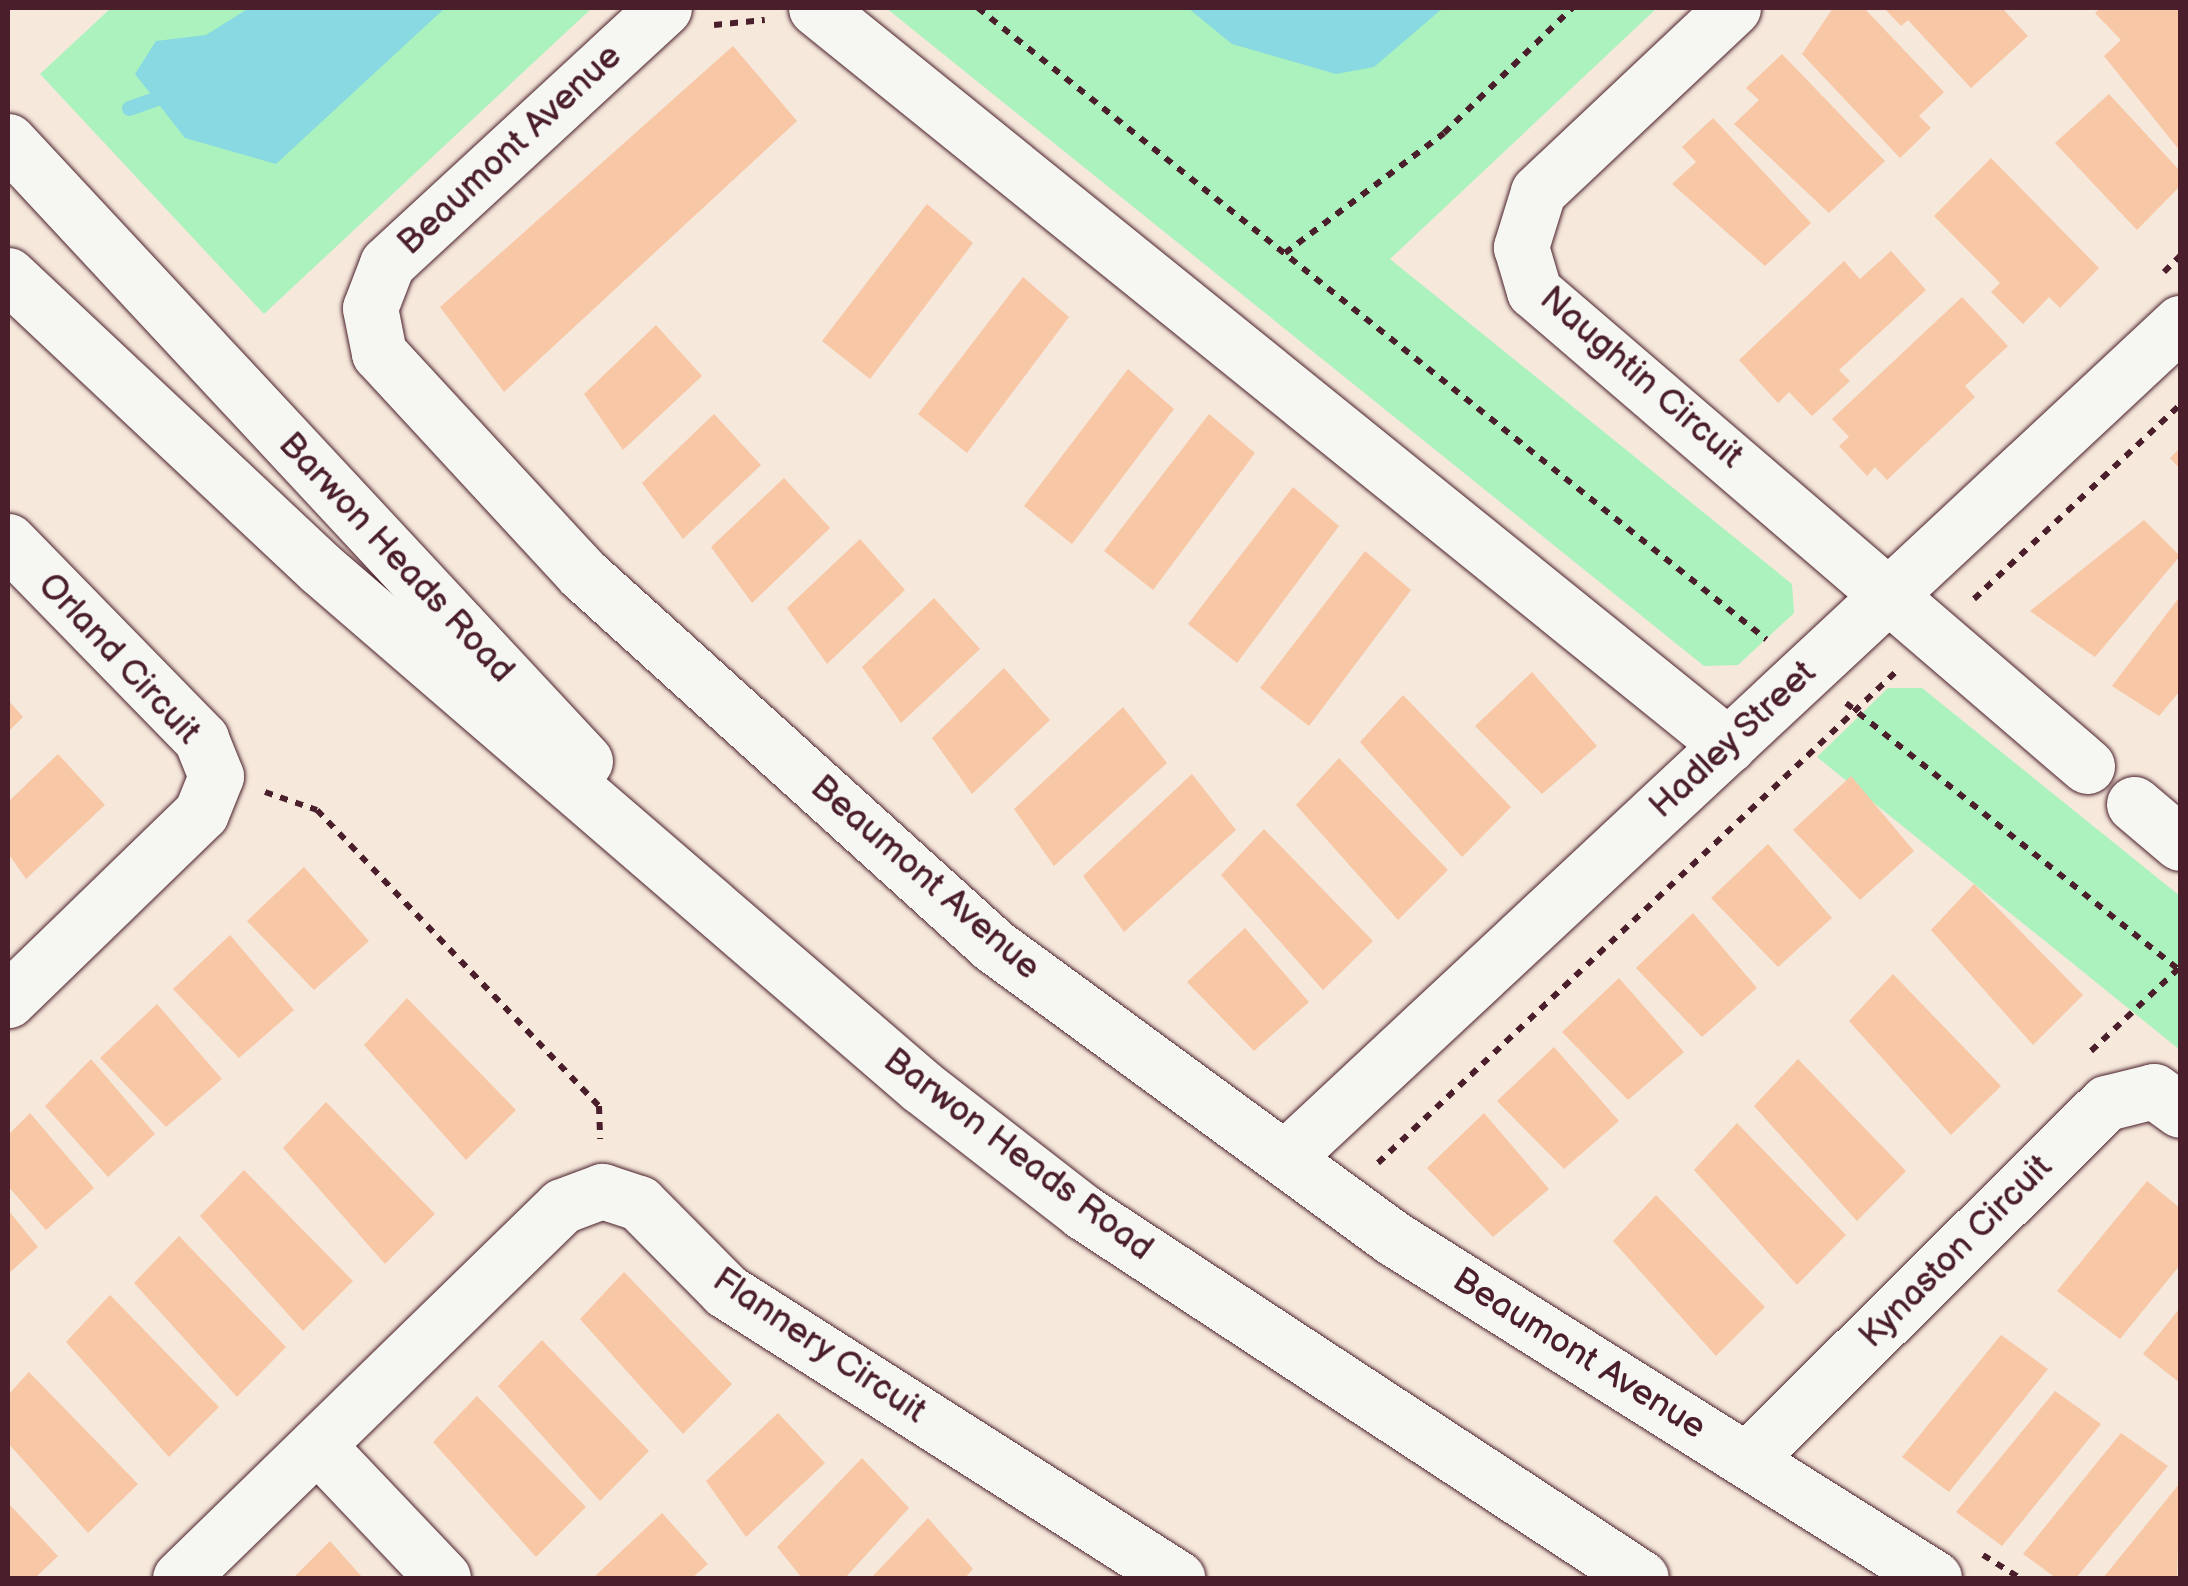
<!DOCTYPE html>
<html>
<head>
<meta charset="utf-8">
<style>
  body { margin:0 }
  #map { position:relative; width:2188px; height:1586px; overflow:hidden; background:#f6e8db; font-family:"Balsamiq Sans",sans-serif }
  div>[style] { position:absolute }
  .green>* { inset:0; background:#abf2be }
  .water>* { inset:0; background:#88d9e1 }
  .stream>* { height:15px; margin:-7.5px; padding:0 7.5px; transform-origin:7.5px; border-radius:7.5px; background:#88d9e1 }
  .building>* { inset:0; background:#f7c7a6 }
  .path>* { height:6px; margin-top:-3px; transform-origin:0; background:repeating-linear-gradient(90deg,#4a1f2b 0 8px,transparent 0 16px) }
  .roads { filter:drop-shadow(0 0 2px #4a1f2b) drop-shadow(0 0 2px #4a1f2b) }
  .minor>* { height:55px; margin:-27.5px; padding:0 27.5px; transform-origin:27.5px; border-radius:27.5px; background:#f6f6f2 }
  .secondary>* { height:55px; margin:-27.5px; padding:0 27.5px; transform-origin:27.5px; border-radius:27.5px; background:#f6f6f2 }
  span { translate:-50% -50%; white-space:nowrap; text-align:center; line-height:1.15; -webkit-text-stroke:8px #f6f6f2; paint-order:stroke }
  .street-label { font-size:35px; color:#4a1f2b }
  .frame { position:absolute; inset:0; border:10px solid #4a1f2b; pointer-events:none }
</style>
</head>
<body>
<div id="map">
  <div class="green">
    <i style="clip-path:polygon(111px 8px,592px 8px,264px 314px,40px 74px)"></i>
    <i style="clip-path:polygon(886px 8px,1657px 8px,1390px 259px,1792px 584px,1794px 613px,1738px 665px,1704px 666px)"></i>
    <i style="clip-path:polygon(1888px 688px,1922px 688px,2180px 896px,2180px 1050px,1817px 757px)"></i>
  </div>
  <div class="water">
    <i style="clip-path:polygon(249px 8px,445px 8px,276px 164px,185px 138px,135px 74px,156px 41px,206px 35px)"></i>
    <i style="clip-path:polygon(1188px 8px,1443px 8px,1374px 67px,1336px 74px,1232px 44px)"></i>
  </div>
  <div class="stream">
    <i style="left:129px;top:108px;width:48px;rotate:-19.6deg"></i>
  </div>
  <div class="building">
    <i style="clip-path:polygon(1833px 8px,1864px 8px,1944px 92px,1919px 116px,1931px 128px,1900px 158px,1802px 54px)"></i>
    <i style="clip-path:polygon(1884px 8px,2002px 8px,2028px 36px,1971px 88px,1908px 20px,1901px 26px)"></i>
    <i style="clip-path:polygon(2101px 8px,2180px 8px,2180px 151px,2104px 56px,2121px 40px,2095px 13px)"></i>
    <i style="clip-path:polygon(733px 46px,797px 121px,504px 392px,440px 307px)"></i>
    <i style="clip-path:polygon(1782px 54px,1885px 161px,1829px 213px,1734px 124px,1759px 100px,1746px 88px)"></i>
    <i style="clip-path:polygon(2109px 94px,2180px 171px,2180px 186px,2137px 230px,2055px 143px)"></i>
    <i style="clip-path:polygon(1713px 118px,1811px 223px,1765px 266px,1672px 184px,1696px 162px,1682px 147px)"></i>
    <i style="clip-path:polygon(1991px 158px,2099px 268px,2060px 308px,2049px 297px,2023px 324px,1991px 292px,2000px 283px,1934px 216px)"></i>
    <i style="clip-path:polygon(927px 204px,973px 243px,870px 379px,822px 341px)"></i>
    <i style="clip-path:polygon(1891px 251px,1926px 290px,1839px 370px,1850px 381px,1812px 416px,1789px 392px,1778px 403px,1739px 360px,1844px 261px,1860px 279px)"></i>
    <i style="clip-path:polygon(1023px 277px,1069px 317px,967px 453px,918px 414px)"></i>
    <i style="clip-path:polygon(1962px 297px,2008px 346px,1965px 386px,1975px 397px,1887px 480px,1875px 467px,1867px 476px,1839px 446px,1849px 437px,1832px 419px)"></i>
    <i style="clip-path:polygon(656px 325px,702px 376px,623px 450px,584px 394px)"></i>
    <i style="clip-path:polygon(1128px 369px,1174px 409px,1072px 544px,1024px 506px)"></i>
    <i style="clip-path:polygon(714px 414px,761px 465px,683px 539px,642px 483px)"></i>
    <i style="clip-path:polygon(1209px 414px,1255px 453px,1153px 590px,1104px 551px)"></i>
    <i style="clip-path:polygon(2180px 448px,2180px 469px,2170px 458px)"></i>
    <i style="clip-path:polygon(784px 478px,830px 528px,752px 603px,711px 547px)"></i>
    <i style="clip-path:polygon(1293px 487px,1339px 526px,1237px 663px,1188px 624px)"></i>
    <i style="clip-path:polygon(2144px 520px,2180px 556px,2095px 657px,2030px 611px)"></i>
    <i style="clip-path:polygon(860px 539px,905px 590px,827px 664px,787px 608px)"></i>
    <i style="clip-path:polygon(1365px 551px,1411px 590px,1309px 726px,1260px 688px)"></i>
    <i style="clip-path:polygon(934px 598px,980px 649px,901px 723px,862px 667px)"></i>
    <i style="clip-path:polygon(2178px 599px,2180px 691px,2159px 716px,2112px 686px)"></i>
    <i style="clip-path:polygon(1004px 668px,1050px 720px,972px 794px,932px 738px)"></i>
    <i style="clip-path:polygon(1532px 672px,1597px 746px,1542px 794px,1475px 726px)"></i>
    <i style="clip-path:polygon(1403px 695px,1511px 807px,1462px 857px,1360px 742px)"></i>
    <i style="clip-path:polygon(8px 700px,23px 717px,8px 732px)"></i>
    <i style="clip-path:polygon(1123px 707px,1167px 763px,1054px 866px,1014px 809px)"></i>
    <i style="clip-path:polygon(58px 754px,105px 805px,26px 879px,8px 853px,8px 802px)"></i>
    <i style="clip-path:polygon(1339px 758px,1448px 870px,1398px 920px,1296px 805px)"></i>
    <i style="clip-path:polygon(1192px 774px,1236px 830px,1124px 932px,1083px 876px)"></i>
    <i style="clip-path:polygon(1851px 776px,1914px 851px,1860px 900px,1793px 830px)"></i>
    <i style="clip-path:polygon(1264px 829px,1373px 941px,1323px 990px,1221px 875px)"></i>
    <i style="clip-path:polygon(1768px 844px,1832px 918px,1778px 967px,1711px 898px)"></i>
    <i style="clip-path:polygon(304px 867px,369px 941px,314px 990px,247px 921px)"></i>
    <i style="clip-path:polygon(1974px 884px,2083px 995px,2033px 1045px,1931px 930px)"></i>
    <i style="clip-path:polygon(1693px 913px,1757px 988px,1702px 1037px,1636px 968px)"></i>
    <i style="clip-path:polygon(1245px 928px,1309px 1002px,1254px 1051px,1187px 982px)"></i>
    <i style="clip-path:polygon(230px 935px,294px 1010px,239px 1058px,173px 989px)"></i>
    <i style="clip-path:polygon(1893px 974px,2001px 1086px,1951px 1135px,1849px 1021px)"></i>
    <i style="clip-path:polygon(1619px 978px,1684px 1052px,1628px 1100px,1562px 1032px)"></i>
    <i style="clip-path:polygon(407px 998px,516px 1110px,466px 1160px,364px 1045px)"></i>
    <i style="clip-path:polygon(157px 1004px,222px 1079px,166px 1127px,100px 1058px)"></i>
    <i style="clip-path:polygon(1554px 1047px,1619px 1121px,1564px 1169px,1497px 1101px)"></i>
    <i style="clip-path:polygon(91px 1059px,155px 1134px,108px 1177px,45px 1106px)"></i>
    <i style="clip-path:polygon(1798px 1059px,1906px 1171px,1857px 1221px,1754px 1106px)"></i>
    <i style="clip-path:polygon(326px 1102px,435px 1214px,385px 1264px,283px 1148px)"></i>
    <i style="clip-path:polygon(30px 1113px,94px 1188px,46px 1230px,8px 1186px,8px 1135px)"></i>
    <i style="clip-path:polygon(1484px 1113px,1549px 1189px,1493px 1237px,1427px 1168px)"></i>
    <i style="clip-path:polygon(1737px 1123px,1846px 1235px,1797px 1285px,1694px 1170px)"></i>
    <i style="clip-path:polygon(244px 1170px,353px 1281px,303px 1331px,200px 1216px)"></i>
    <i style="clip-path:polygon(2147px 1181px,2180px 1208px,2180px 1265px,2120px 1339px,2057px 1291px)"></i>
    <i style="clip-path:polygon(1656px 1195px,1765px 1307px,1716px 1356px,1613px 1241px)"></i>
    <i style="clip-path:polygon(8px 1210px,38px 1247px,8px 1274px)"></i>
    <i style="clip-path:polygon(179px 1236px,286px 1347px,237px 1397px,134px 1283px)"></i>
    <i style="clip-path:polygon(624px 1272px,732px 1384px,683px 1434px,580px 1319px)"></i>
    <i style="clip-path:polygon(110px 1295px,219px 1407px,169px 1457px,66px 1342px)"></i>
    <i style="clip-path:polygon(2180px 1308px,2180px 1383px,2143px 1354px)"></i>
    <i style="clip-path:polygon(2001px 1335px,2048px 1369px,1949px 1492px,1902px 1457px)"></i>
    <i style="clip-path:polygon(542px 1340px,649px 1451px,600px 1501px,498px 1386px)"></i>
    <i style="clip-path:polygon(29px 1372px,138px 1484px,88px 1533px,8px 1443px,8px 1395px)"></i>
    <i style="clip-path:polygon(2055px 1391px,2101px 1424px,2002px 1546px,1956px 1512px)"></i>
    <i style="clip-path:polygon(477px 1396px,586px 1507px,536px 1557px,433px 1442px)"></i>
    <i style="clip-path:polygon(778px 1413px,825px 1463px,746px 1537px,706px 1481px)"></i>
    <i style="clip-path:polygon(2121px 1433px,2168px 1466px,2076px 1578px,2056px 1578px,2023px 1554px)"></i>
    <i style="clip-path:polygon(862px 1458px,909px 1508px,845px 1578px,802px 1578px,777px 1547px)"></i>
    <i style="clip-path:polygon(2180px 1483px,2177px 1578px,2103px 1578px)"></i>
    <i style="clip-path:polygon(8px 1503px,58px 1556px,35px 1578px,8px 1578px)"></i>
    <i style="clip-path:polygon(662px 1513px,708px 1564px,692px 1578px,593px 1578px)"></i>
    <i style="clip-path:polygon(928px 1518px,973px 1569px,965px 1578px,871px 1578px)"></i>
    <i style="clip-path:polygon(330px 1541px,363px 1578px,293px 1578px)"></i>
  </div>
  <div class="path">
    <i style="left:978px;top:8px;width:1010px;rotate:38.69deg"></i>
    <i style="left:714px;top:25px;width:51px;rotate:-5.6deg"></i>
    <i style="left:1285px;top:253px;width:199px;rotate:-37deg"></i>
    <i style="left:1444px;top:133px;width:179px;rotate:-44.3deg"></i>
    <i style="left:2164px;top:272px;width:23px;rotate:-45deg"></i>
    <i style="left:1974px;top:599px;width:283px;rotate:-43.3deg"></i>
    <i style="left:1846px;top:703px;width:428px;rotate:38.7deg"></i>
    <i style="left:265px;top:792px;width:55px;rotate:19.1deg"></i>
    <i style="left:317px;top:810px;width:409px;rotate:46.4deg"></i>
    <i style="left:599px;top:1106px;width:33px;rotate:88deg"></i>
    <i style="left:2091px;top:1051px;width:122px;rotate:-43.3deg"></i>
    <i style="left:1378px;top:1163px;width:718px;rotate:-43.48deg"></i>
    <i style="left:1983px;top:1555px;width:44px;rotate:31.9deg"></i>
  </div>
  <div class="roads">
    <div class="minor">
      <i style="left:664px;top:8px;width:377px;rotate:137.3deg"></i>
      <i style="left:387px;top:264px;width:47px;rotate:111.1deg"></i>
      <i style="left:370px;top:308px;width:46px;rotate:78.7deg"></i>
      <i style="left:379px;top:353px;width:301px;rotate:47.3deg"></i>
      <i style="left:583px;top:574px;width:554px;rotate:42.15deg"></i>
      <i style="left:994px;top:946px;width:494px;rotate:36.2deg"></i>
      <i style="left:1393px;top:1238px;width:639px;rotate:32.15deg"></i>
      <i style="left:816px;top:8px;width:1173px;rotate:38.94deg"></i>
      <i style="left:1733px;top:8px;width:268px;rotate:136.7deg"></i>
      <i style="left:1538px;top:192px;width:58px;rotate:107.2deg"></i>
      <i style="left:1521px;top:247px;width:46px;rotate:73.5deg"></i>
      <i style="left:1534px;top:291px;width:729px;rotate:40.66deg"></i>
      <i style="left:8px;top:541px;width:277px;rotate:45.7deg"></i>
      <i style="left:201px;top:739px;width:40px;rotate:68deg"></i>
      <i style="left:216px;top:776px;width:40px;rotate:112deg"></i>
      <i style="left:201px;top:813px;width:269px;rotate:135.9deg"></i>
      <i style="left:2134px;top:804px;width:60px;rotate:40.3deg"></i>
      <i style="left:1286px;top:1157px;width:1223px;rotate:-43.01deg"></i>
      <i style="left:317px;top:1445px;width:183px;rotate:46.5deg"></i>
      <i style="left:1748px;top:1458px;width:504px;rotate:-44.76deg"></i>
      <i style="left:2106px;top:1103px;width:49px;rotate:-14deg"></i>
      <i style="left:2154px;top:1091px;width:32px;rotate:36deg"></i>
      <i style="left:180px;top:1578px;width:533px;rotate:-44.24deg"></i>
      <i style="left:562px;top:1206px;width:43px;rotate:-20.6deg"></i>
      <i style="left:602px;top:1191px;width:39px;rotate:18deg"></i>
      <i style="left:639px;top:1203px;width:124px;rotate:45.3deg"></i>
      <i style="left:726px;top:1291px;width:535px;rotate:32.47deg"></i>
    </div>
    <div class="secondary">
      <i style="left:8px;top:141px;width:847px;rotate:47.06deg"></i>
      <i style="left:8px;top:275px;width:428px;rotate:43.2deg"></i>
      <i style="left:320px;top:568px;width:795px;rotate:40.77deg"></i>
      <i style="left:922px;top:1087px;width:204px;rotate:37.8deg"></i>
      <i style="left:1083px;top:1212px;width:667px;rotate:33.26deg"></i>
    </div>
  </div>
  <div class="street-label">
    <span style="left:510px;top:150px;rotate:-43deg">Beaumont Avenue</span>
    <span style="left:1641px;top:378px;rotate:41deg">Naughtin Circuit</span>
    <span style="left:396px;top:558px;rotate:47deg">Barwon Heads Road</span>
    <span style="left:119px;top:659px;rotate:47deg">Orland Circuit</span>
    <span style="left:1733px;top:740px;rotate:-43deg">Hadley Street</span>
    <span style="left:925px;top:878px;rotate:41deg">Beaumont Avenue</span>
    <span style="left:1018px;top:1155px;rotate:37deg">Barwon Heads Road</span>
    <span style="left:1956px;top:1252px;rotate:-45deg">Kynaston Circuit</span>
    <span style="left:819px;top:1346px;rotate:34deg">Flannery Circuit</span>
    <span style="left:1579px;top:1354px;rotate:32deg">Beaumont Avenue</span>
  </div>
  <div class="frame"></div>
</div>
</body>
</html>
